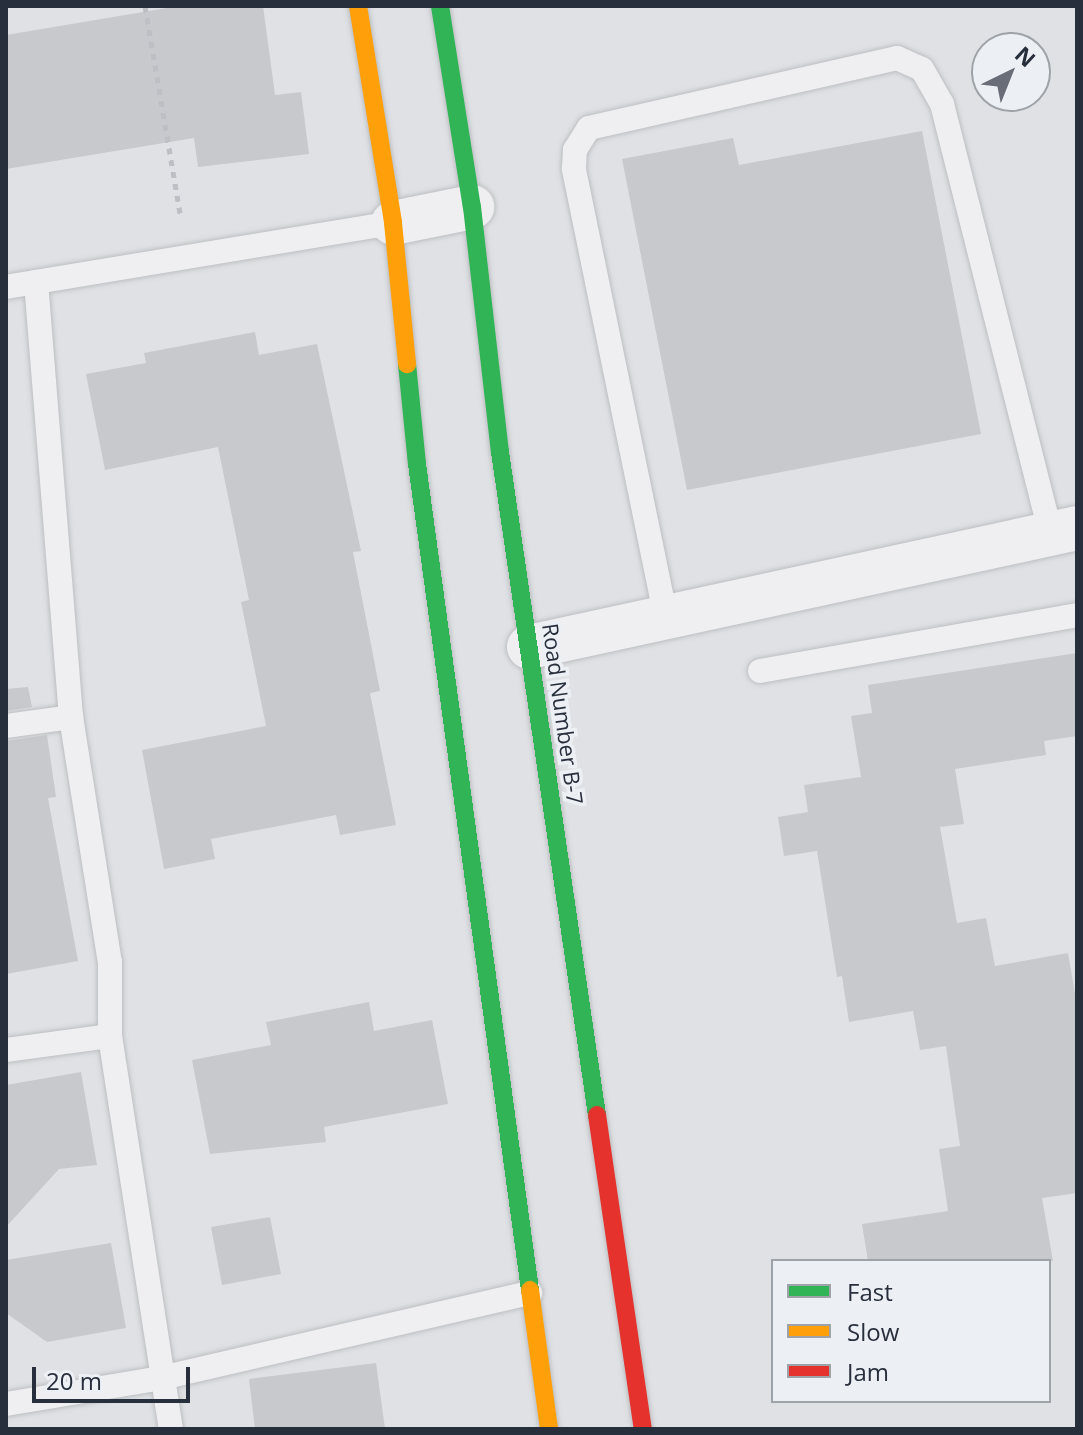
<!DOCTYPE html>
<html>
<head>
<meta charset="utf-8">
<style>
  body { margin:0 }
  #map { position:relative; width:1083px; height:1435px; overflow:hidden; background:#dfe1e4; font-family:"Open Sans",sans-serif }
  div>[style] { position:absolute }
  .building>* { inset:0; background:#c8c9cc }
  .path>* { height:5px; margin-top:-2.5px; transform-origin:0; background:repeating-linear-gradient(90deg,#bebfc4 0 6px,transparent 0 12px) }
  .roads { filter:drop-shadow(0 0 2px #bdbfc2) drop-shadow(0 0 2px #bdbfc2) }
  .lane>* { height:24px; margin:-12px; padding:0 12px; transform-origin:12px; border-radius:12px; background:#efeff1 }
  .street>* { height:44px; margin:-22px; padding:0 22px; transform-origin:22px; border-radius:22px; background:#efeff1 }
  .fast>* { height:18px; margin:-9px; padding:0 9px; transform-origin:9px; border-radius:9px; background:#30b455 }
  .slow>* { height:18px; margin:-9px; padding:0 9px; transform-origin:9px; border-radius:9px; background:#ff9f0a }
  .jam>* { height:18px; margin:-9px; padding:0 9px; transform-origin:9px; border-radius:9px; background:#e5322d }
  span { translate:-50% -50%; white-space:nowrap; text-align:center; line-height:1.15; -webkit-text-stroke:7px #ecf0f4; paint-order:stroke }
  .street-label { font-size:22px; color:#282f3c }
  .frame { position:absolute; inset:0; border:8px solid #282f3c; pointer-events:none }
  .legend { position:absolute; left:771px; top:1259px; width:280px; height:144px; box-sizing:border-box; background:#ecf0f4; border:2px solid #9ea3aa; margin:0; padding:10px 14px; list-style:none; font-size:24px; color:#282f3c }
  .legend li { display:flex; align-items:center; gap:16px; height:40px }
  .legend b { width:40px; border:2px solid #9ea3aa }
  .north { position:absolute; left:971px; top:32px; width:80px; height:80px; box-sizing:border-box; background:#ecf0f4; border:2px solid #9ea3aa; border-radius:50%; rotate:43deg; font-size:22px; font-weight:700; line-height:32px; text-align:center; color:#282f3c }
  .north::after { content:''; display:block; margin:auto; width:28px; height:36px; background:#686d77; clip-path:polygon(50% 0,100% 100%,50% 72%,0 100%) }
  .scale { position:absolute; left:32px; top:1367px; width:158px; height:36px; box-sizing:border-box; border:4px solid #282f3c; border-top:0; padding-left:10px; font-size:24px; line-height:28px; white-space:nowrap; color:#282f3c; -webkit-text-stroke:6px #ecf0f4; paint-order:stroke }
</style>
</head>
<body>
<div id="map">
  <div class="building">
    <i style="clip-path:polygon(179px 6px,263px 6px,275px 95px,301px 92px,309px 154px,198px 167px,194px 138px,6px 169px,6px 35px)"></i>
    <i style="clip-path:polygon(922px 131px,981px 434px,687px 490px,622px 159px,733px 138px,739px 165px)"></i>
    <i style="clip-path:polygon(255px 332px,259px 355px,317px 344px,361px 551px,353px 552px,380px 691px,370px 693px,396px 825px,340px 835px,336px 815px,211px 839px,215px 859px,164px 869px,142px 750px,266px 726px,241px 602px,249px 600px,218px 447px,105px 470px,86px 374px,146px 363px,144px 353px)"></i>
    <i style="clip-path:polygon(1077px 653px,1077px 736px,1044px 741px,1046px 755px,955px 769px,964px 824px,940px 827px,957px 923px,986px 918px,995px 966px,1068px 953px,1077px 1005px,1077px 1193px,1042px 1198px,1053px 1261px,868px 1261px,862px 1224px,948px 1211px,939px 1149px,960px 1146px,946px 1046px,920px 1050px,913px 1011px,849px 1022px,842px 976px,837px 977px,817px 851px,784px 856px,778px 817px,808px 812px,804px 785px,861px 777px,851px 716px,872px 713px,868px 685px)"></i>
    <i style="clip-path:polygon(28px 687px,32px 707px,6px 711px,6px 689px)"></i>
    <i style="clip-path:polygon(47px 735px,56px 797px,48px 798px,78px 961px,6px 974px,6px 741px)"></i>
    <i style="clip-path:polygon(369px 1002px,374px 1031px,432px 1020px,448px 1104px,324px 1127px,326px 1142px,210px 1154px,192px 1060px,271px 1045px,266px 1022px)"></i>
    <i style="clip-path:polygon(81px 1072px,97px 1165px,59px 1169px,6px 1227px,6px 1085px)"></i>
    <i style="clip-path:polygon(270px 1217px,281px 1274px,222px 1285px,211px 1227px)"></i>
    <i style="clip-path:polygon(111px 1243px,126px 1328px,47px 1342px,6px 1313px,6px 1260px)"></i>
    <i style="clip-path:polygon(376px 1363px,385px 1429px,255px 1429px,249px 1379px)"></i>
  </div>
  <div class="path">
    <i style="left:145px;top:6px;width:215px;rotate:80.4deg"></i>
  </div>
  <div class="roads">
    <div class="lane">
      <i style="left:36px;top:282px;width:436px;rotate:85.4deg"></i>
      <i style="left:71px;top:717px;width:248px;rotate:81deg"></i>
      <i style="left:110px;top:962px;width:74px;rotate:90deg"></i>
      <i style="left:110px;top:1036px;width:398px;rotate:81.2deg"></i>
      <i style="left:6px;top:287px;width:392px;rotate:-9.4deg"></i>
      <i style="left:666px;top:618px;width:459px;rotate:-101.6deg"></i>
      <i style="left:574px;top:168px;width:18px;rotate:-87deg"></i>
      <i style="left:575px;top:150px;width:26px;rotate:-58deg"></i>
      <i style="left:589px;top:128px;width:316px;rotate:-12.8deg"></i>
      <i style="left:897px;top:58px;width:27px;rotate:24deg"></i>
      <i style="left:922px;top:69px;width:40px;rotate:60.3deg"></i>
      <i style="left:942px;top:104px;width:444px;rotate:75.8deg"></i>
      <i style="left:760px;top:671px;width:322px;rotate:-10deg"></i>
      <i style="left:6px;top:726px;width:66px;rotate:-7.9deg"></i>
      <i style="left:6px;top:1050px;width:105px;rotate:-7.7deg"></i>
      <i style="left:6px;top:1404px;width:157px;rotate:-9.5deg"></i>
      <i style="left:161px;top:1378px;width:379px;rotate:-13deg"></i>
    </div>
    <div class="street">
      <i style="left:393px;top:223px;width:81px;rotate:-11.4deg"></i>
      <i style="left:529px;top:647px;width:561px;rotate:-12.25deg"></i>
    </div>
    <div class="fast">
      <i style="left:440px;top:6px;width:204px;rotate:81deg"></i>
      <i style="left:472px;top:207px;width:247px;rotate:83.5deg"></i>
      <i style="left:500px;top:452px;width:670px;rotate:81.68deg"></i>
      <i style="left:407px;top:364px;width:100px;rotate:84.3deg"></i>
      <i style="left:417px;top:464px;width:834px;rotate:82.21deg"></i>
    </div>
    <div class="slow">
      <i style="left:358px;top:6px;width:220px;rotate:80.8deg"></i>
      <i style="left:393px;top:223px;width:142px;rotate:84.3deg"></i>
      <i style="left:530px;top:1290px;width:140px;rotate:82.2deg"></i>
    </div>
    <div class="jam">
      <i style="left:597px;top:1115px;width:317px;rotate:81.7deg"></i>
    </div>
  </div>
  <div class="street-label">
    <span style="left:563px;top:714px;rotate:82deg">Road Number B-7</span>
  </div>
  <div class="frame"></div>
  <ul class="legend">
  <li><b style="height:10px;background:#30b455"></b>Fast</li>
  <li><b style="height:10px;background:#ff9f0a"></b>Slow</li>
  <li><b style="height:10px;background:#e5322d"></b>Jam</li>
  </ul>
  <div class="north">N</div>
  <div class="scale">20 m</div>
</div>
</body>
</html>
